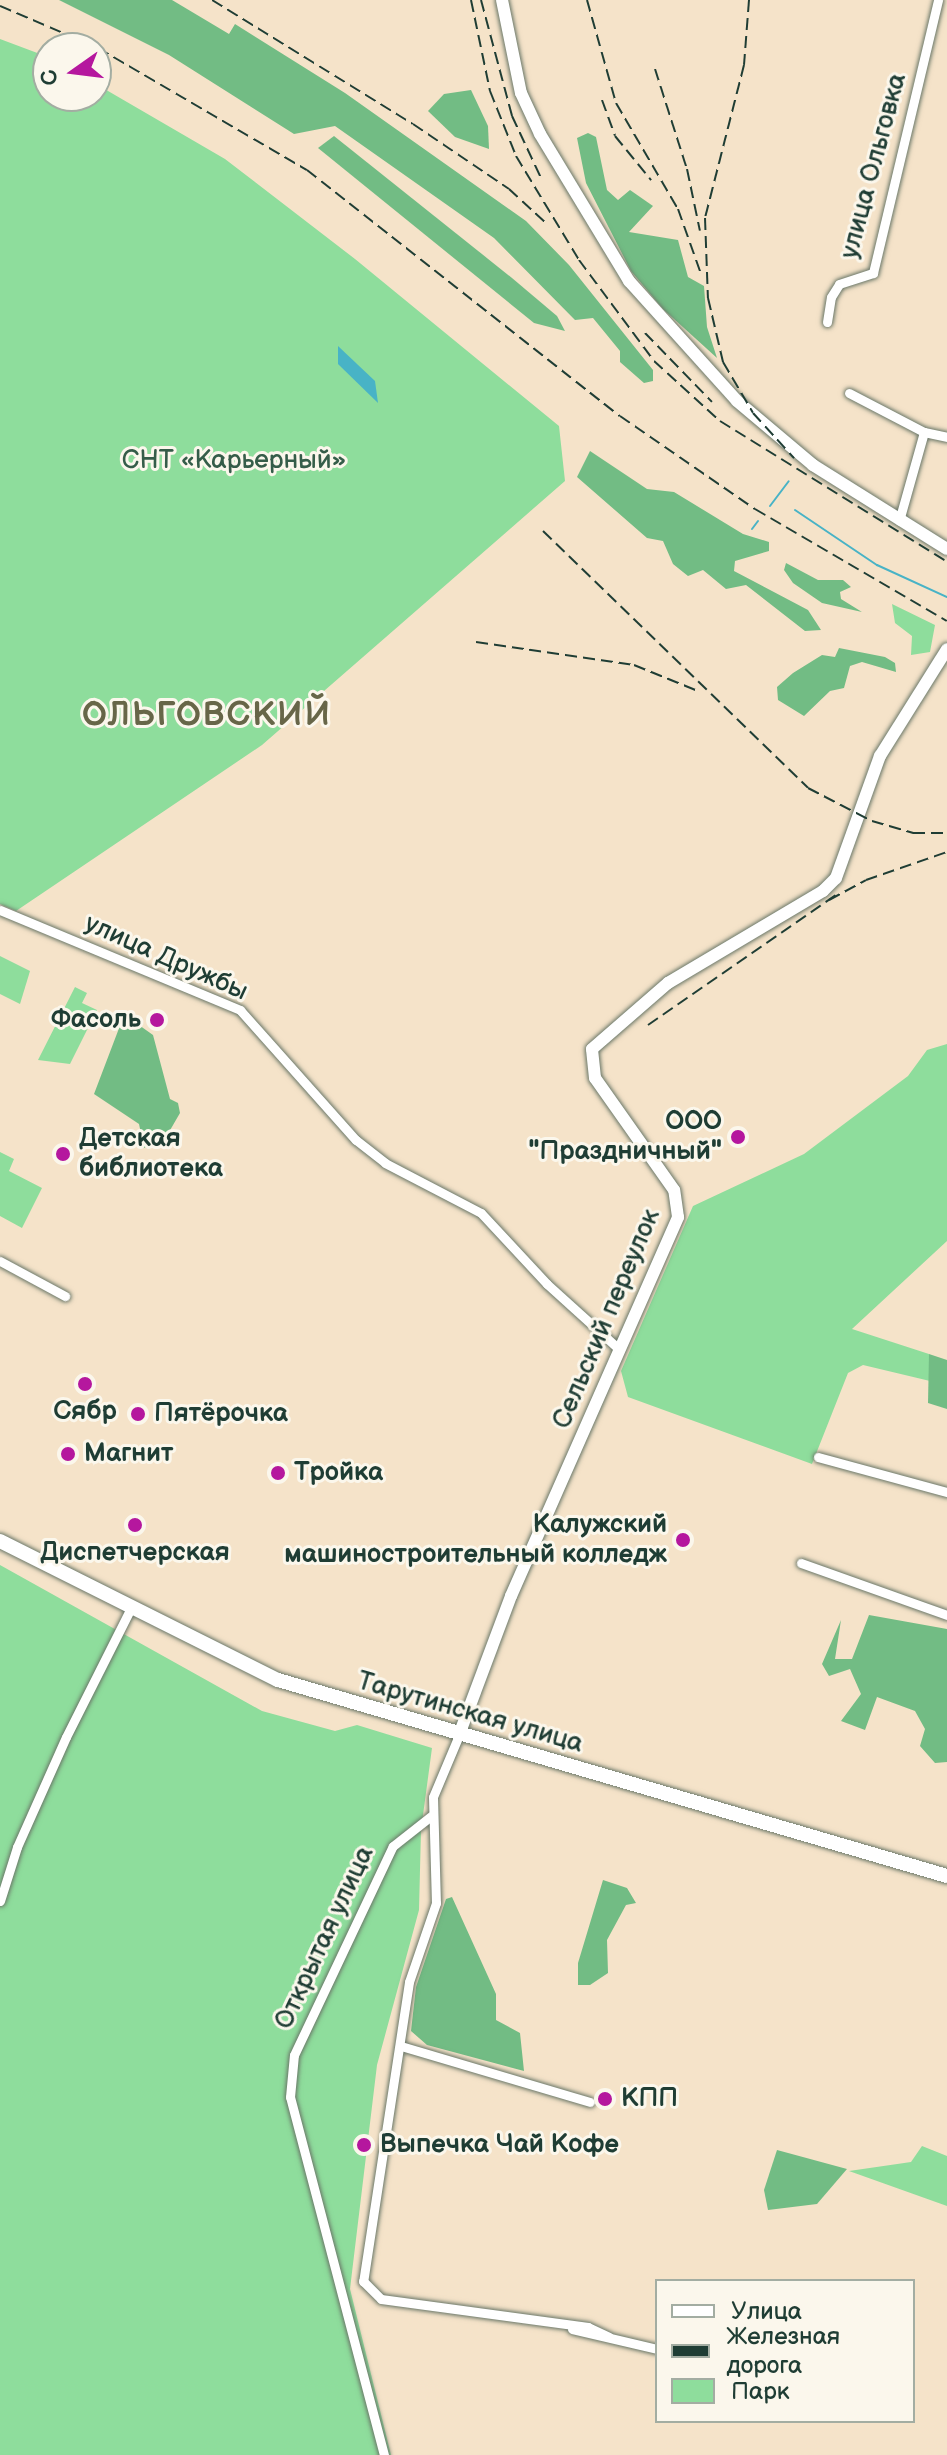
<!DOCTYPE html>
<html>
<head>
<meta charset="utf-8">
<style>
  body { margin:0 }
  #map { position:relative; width:947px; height:2455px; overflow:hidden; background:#f5e3c9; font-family:"Balsamiq Sans",sans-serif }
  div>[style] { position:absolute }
  .green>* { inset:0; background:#8edd9c }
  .forest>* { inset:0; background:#72bc84 }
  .water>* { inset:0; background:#48b3c6 }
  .stream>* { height:2px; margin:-1px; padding:0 1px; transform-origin:1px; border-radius:1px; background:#48b3c6 }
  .roads { filter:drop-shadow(0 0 2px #6a7768) drop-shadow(0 0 2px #6a7768) }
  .minor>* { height:9px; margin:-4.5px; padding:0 4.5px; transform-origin:4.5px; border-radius:4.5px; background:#fff }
  .tertiary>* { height:12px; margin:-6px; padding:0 6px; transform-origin:6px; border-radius:6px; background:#fff }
  .primary>* { height:14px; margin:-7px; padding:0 7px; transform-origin:7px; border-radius:7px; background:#fff }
  .rail>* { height:2px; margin-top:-1px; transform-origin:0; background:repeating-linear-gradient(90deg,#1f3d34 0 12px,transparent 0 18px) }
  .dots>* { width:22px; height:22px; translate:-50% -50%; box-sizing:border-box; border:4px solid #fbf7ec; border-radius:50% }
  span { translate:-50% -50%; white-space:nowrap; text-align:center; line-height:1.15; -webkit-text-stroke:6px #fbf7ec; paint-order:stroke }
  .street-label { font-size:26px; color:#1f3d34 }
  .park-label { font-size:26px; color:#355d49 }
  .poi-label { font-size:26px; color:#1f3d34; font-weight:700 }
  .right { translate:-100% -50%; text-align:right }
  .left { translate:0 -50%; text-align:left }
  .district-label { font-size:34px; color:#676648; font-weight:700; letter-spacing:2px }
  .legend { position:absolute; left:655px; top:2279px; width:260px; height:144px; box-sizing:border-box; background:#fbf7ec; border:2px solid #a3ada2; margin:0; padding:10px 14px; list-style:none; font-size:24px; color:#1f3d34 }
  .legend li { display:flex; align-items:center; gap:16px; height:40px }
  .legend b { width:40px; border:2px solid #a3ada2 }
  .north { position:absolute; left:32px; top:32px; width:80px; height:80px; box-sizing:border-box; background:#fbf7ec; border:2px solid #a3ada2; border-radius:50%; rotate:256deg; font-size:22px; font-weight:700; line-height:32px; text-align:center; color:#1f3d34 }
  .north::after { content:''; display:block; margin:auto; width:28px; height:36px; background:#b5179e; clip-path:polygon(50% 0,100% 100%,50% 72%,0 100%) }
</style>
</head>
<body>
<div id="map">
  <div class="green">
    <i style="clip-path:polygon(0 39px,48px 57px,48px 96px,96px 96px,96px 84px,225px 159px,355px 259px,559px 426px,565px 481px,262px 745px,16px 911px,0 904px)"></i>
    <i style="clip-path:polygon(892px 604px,935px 625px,930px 652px,911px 655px,912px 636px,895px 623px)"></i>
    <i style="clip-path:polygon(0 956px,30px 971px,20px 1004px,0 994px)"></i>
    <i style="clip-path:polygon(75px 987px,87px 993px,82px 1003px,97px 1010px,70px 1064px,38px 1060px)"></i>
    <i style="clip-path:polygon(947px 1044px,947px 1241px,852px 1329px,929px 1354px,930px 1381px,863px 1365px,848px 1373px,812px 1464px,628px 1397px,621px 1371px,693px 1206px,804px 1154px,908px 1076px,927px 1050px)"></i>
    <i style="clip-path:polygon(0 1152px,14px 1159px,9px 1171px,42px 1188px,22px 1228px,0 1216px)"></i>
    <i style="clip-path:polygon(0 1565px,262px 1711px,335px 1731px,357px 1725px,432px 1748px,421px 1830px,419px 1910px,377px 2065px,350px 2289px,391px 2455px,0 2455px)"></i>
    <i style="clip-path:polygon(922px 2146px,947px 2156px,947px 2206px,849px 2171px,911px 2162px)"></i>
  </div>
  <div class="forest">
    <i style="clip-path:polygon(59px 0,172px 0,229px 34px,235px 24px,345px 93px,526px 221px,569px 265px,653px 370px,653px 381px,644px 383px,620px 362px,620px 351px,593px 318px,575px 320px,494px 238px,335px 126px,294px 134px,169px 55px)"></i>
    <i style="clip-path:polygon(471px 90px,488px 126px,489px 149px,455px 137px,428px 111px,444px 94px)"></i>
    <i style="clip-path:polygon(588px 133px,596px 137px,607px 190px,618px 200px,630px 190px,653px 206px,629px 232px,678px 240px,688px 277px,704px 286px,707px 327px,717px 358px,663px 309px,631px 271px,586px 183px,577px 138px)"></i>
    <i style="clip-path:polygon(334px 136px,512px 278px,557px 316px,565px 331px,534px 323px,318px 148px)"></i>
    <i style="clip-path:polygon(590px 451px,647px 489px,674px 492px,743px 534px,769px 542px,769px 551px,735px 561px,734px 571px,808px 610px,821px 630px,805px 631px,746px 585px,726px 589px,703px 570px,688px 576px,673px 564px,663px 541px,647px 538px,577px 477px)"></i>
    <i style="clip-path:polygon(786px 563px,818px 580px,843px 580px,851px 587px,840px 592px,841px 599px,862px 612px,822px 603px,793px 583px,784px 570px)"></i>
    <i style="clip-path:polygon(839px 648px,885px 657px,895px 663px,896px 672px,862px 662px,850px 666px,844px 688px,830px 691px,804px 716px,778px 700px,777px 687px,793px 673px,822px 655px,835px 657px)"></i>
    <i style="clip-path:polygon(129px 1018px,153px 1035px,170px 1099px,178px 1103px,180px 1113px,169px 1132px,144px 1148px,139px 1124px,94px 1094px,121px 1023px)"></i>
    <i style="clip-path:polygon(929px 1354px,947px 1360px,947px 1409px,928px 1403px)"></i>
    <i style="clip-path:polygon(869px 1615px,947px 1629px,947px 1762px,935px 1763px,920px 1746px,925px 1729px,915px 1711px,877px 1697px,865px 1730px,841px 1721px,861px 1694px,850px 1669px,829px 1676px,822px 1664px,841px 1620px,835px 1659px,852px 1659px)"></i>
    <i style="clip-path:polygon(603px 1880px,627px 1888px,636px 1903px,626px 1905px,607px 1940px,608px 1973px,590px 1985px,578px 1985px,578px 1963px)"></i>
    <i style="clip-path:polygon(452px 1897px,496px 1994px,496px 2020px,520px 2033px,524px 2071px,427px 2045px,411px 2031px,416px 1987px,446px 1899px)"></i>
    <i style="clip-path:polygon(777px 2150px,847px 2169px,817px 2204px,768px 2210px,764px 2190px)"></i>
  </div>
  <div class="water">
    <i style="clip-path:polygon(338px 346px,375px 381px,378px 403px,338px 364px)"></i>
  </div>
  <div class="stream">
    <i style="left:770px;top:506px;width:31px;rotate:-53deg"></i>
    <i style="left:795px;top:510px;width:99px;rotate:33.9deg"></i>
    <i style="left:877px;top:565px;width:77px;rotate:24.6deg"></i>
    <i style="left:752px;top:529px;width:10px;rotate:-53deg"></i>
  </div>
  <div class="roads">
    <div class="minor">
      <i style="left:827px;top:322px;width:25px;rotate:-81deg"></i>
      <i style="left:831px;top:297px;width:15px;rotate:-58deg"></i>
      <i style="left:839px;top:284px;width:36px;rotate:-18deg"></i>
      <i style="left:873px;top:273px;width:281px;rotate:-76.6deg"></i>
      <i style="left:849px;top:393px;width:85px;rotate:27.5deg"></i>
      <i style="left:924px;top:432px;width:92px;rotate:105.7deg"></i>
      <i style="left:924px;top:432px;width:24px;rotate:12deg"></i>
      <i style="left:0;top:910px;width:260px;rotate:22.6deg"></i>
      <i style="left:240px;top:1010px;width:174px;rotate:48.3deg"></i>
      <i style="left:356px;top:1140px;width:37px;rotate:38deg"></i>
      <i style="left:385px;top:1163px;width:108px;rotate:27.5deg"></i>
      <i style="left:481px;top:1213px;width:97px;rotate:47.1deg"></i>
      <i style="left:547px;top:1284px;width:97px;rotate:42.1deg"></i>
      <i style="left:0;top:1261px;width:74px;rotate:28.3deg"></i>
      <i style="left:818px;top:1457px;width:134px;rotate:15.2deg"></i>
      <i style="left:801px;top:1563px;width:155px;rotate:19.6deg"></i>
      <i style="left:459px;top:1735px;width:67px;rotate:112.8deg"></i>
      <i style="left:433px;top:1797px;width:106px;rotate:88.4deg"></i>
      <i style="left:436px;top:1903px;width:83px;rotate:108.9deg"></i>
      <i style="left:409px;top:1982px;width:303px;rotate:98.7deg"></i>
      <i style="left:363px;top:2281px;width:25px;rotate:45deg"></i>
      <i style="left:381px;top:2299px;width:209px;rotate:7.7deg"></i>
      <i style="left:588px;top:2327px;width:23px;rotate:25deg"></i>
      <i style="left:0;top:1901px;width:57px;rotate:-72.5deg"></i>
      <i style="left:17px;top:1847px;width:120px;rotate:-66deg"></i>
      <i style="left:66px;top:1737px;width:144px;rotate:-63.3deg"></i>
      <i style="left:401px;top:2046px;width:197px;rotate:16.5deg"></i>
      <i style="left:572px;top:2329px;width:87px;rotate:13.2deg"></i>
      <i style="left:384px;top:2455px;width:370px;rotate:-104.7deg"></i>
      <i style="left:290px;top:2097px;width:42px;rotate:-84.6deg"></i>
      <i style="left:294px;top:2055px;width:231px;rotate:-64.7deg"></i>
      <i style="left:393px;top:1846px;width:48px;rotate:-38.3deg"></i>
    </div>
    <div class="tertiary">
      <i style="left:502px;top:0;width:95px;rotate:78.5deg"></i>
      <i style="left:521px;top:93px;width:45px;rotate:65.1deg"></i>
      <i style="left:540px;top:134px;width:172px;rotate:58.8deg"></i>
      <i style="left:629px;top:281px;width:161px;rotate:48deg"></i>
      <i style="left:737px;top:401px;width:99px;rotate:40.1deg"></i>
      <i style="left:813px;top:465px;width:158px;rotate:32.1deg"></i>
      <i style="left:459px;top:1735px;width:148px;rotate:-69.5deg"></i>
      <i style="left:511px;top:1596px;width:414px;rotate:-66.2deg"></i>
      <i style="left:678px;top:1217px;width:27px;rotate:-98deg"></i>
      <i style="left:674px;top:1190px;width:137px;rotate:-125.2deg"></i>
      <i style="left:595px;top:1078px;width:29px;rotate:-96deg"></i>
      <i style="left:592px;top:1049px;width:101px;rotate:-41deg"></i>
      <i style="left:668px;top:983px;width:180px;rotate:-30.7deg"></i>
      <i style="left:823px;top:891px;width:18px;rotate:-45deg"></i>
      <i style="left:836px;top:878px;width:130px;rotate:-70.2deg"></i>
      <i style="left:880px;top:756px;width:126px;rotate:-57.9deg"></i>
    </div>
    <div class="primary">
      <i style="left:0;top:1541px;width:311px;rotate:26.6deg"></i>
      <i style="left:278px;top:1680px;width:697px;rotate:16.33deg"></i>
    </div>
  </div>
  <div class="rail">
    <i style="left:212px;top:0;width:236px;rotate:31.7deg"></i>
    <i style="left:413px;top:124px;width:116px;rotate:34.1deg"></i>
    <i style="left:509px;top:189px;width:52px;rotate:42.6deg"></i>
    <i style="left:471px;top:0;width:93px;rotate:78.2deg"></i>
    <i style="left:490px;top:91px;width:70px;rotate:68.2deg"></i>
    <i style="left:516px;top:156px;width:122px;rotate:58.8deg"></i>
    <i style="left:579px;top:260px;width:126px;rotate:53.4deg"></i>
    <i style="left:654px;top:361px;width:89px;rotate:42.3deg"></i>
    <i style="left:720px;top:421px;width:267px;rotate:31.8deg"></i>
    <i style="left:481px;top:0;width:120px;rotate:75deg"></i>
    <i style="left:512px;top:116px;width:68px;rotate:64.9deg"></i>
    <i style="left:587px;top:0;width:107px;rotate:74.3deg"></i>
    <i style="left:616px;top:103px;width:123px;rotate:59.7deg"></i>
    <i style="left:678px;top:209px;width:66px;rotate:70.5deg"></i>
    <i style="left:749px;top:0;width:65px;rotate:94.4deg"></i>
    <i style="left:744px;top:65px;width:158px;rotate:104.3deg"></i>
    <i style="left:705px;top:218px;width:80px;rotate:87.9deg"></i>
    <i style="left:708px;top:298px;width:66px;rotate:76.8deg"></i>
    <i style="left:723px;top:362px;width:59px;rotate:59.5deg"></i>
    <i style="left:753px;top:413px;width:61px;rotate:47.7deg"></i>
    <i style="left:0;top:6px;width:107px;rotate:23.2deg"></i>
    <i style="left:98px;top:48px;width:242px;rotate:30.3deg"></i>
    <i style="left:307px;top:170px;width:398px;rotate:38.2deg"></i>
    <i style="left:620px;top:416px;width:164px;rotate:34.6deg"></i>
    <i style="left:755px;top:509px;width:222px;rotate:30.3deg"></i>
    <i style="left:655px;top:69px;width:105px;rotate:72.3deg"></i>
    <i style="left:687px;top:169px;width:63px;rotate:78.2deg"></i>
    <i style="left:602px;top:100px;width:38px;rotate:70deg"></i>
    <i style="left:615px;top:136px;width:57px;rotate:50.7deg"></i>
    <i style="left:645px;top:333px;width:96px;rotate:45.8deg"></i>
    <i style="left:543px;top:531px;width:369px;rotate:44.1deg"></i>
    <i style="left:808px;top:788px;width:72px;rotate:27.3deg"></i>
    <i style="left:872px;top:821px;width:43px;rotate:16.3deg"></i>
    <i style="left:913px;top:833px;width:34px"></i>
    <i style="left:476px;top:642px;width:160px;rotate:8.3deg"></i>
    <i style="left:634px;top:665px;width:69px;rotate:22.1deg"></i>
    <i style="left:829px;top:900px;width:42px;rotate:-28.4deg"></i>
    <i style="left:866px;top:880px;width:86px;rotate:-19.1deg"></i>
    <i style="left:648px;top:1025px;width:230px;rotate:-34.7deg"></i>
  </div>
  <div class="dots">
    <i style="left:157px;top:1020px;background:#b5179e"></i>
    <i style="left:738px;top:1137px;background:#b5179e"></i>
    <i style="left:63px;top:1154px;background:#b5179e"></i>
    <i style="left:85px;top:1384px;background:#b5179e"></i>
    <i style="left:138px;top:1414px;background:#b5179e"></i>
    <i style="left:68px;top:1454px;background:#b5179e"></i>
    <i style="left:278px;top:1473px;background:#b5179e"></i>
    <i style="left:135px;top:1525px;background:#b5179e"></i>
    <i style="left:683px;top:1540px;background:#b5179e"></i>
    <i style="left:605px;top:2099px;background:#b5179e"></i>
    <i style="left:364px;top:2145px;background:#b5179e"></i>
  </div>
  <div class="street-label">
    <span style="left:874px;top:166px;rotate:-75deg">улица Ольговка</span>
    <span style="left:166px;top:958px;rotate:24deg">улица Дружбы</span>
    <span style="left:607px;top:1319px;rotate:-67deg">Сельский переулок</span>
    <span style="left:470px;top:1713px;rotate:16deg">Тарутинская улица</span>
    <span style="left:325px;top:1938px;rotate:-65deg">Открытая улица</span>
  </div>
  <div class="park-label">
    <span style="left:234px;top:461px">СНТ «Карьерный»</span>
  </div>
  <div class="poi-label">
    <span class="right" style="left:141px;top:1020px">Фасоль</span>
    <span class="right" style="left:722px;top:1137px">ООО<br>"Праздничный"</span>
    <span class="left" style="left:79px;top:1154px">Детская<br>библиотека</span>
    <span style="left:85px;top:1412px">Сябр</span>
    <span class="left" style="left:154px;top:1414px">Пятёрочка</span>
    <span class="left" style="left:84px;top:1454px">Магнит</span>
    <span class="left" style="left:294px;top:1473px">Тройка</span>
    <span class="right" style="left:667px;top:1540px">Калужский<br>машиностроительный колледж</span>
    <span style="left:135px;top:1553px">Диспетчерская</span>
    <span class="left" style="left:621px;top:2099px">КПП</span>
    <span class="left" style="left:380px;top:2145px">Выпечка Чай Кофе</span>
  </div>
  <div class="district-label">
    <span style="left:207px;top:715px">ОЛЬГОВСКИЙ</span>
  </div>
  <ul class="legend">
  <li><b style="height:10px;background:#fff"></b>Улица</li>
  <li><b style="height:10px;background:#1f3d34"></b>Железная дорога</li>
  <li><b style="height:22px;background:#8edd9c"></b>Парк</li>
  </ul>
  <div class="north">С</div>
</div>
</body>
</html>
